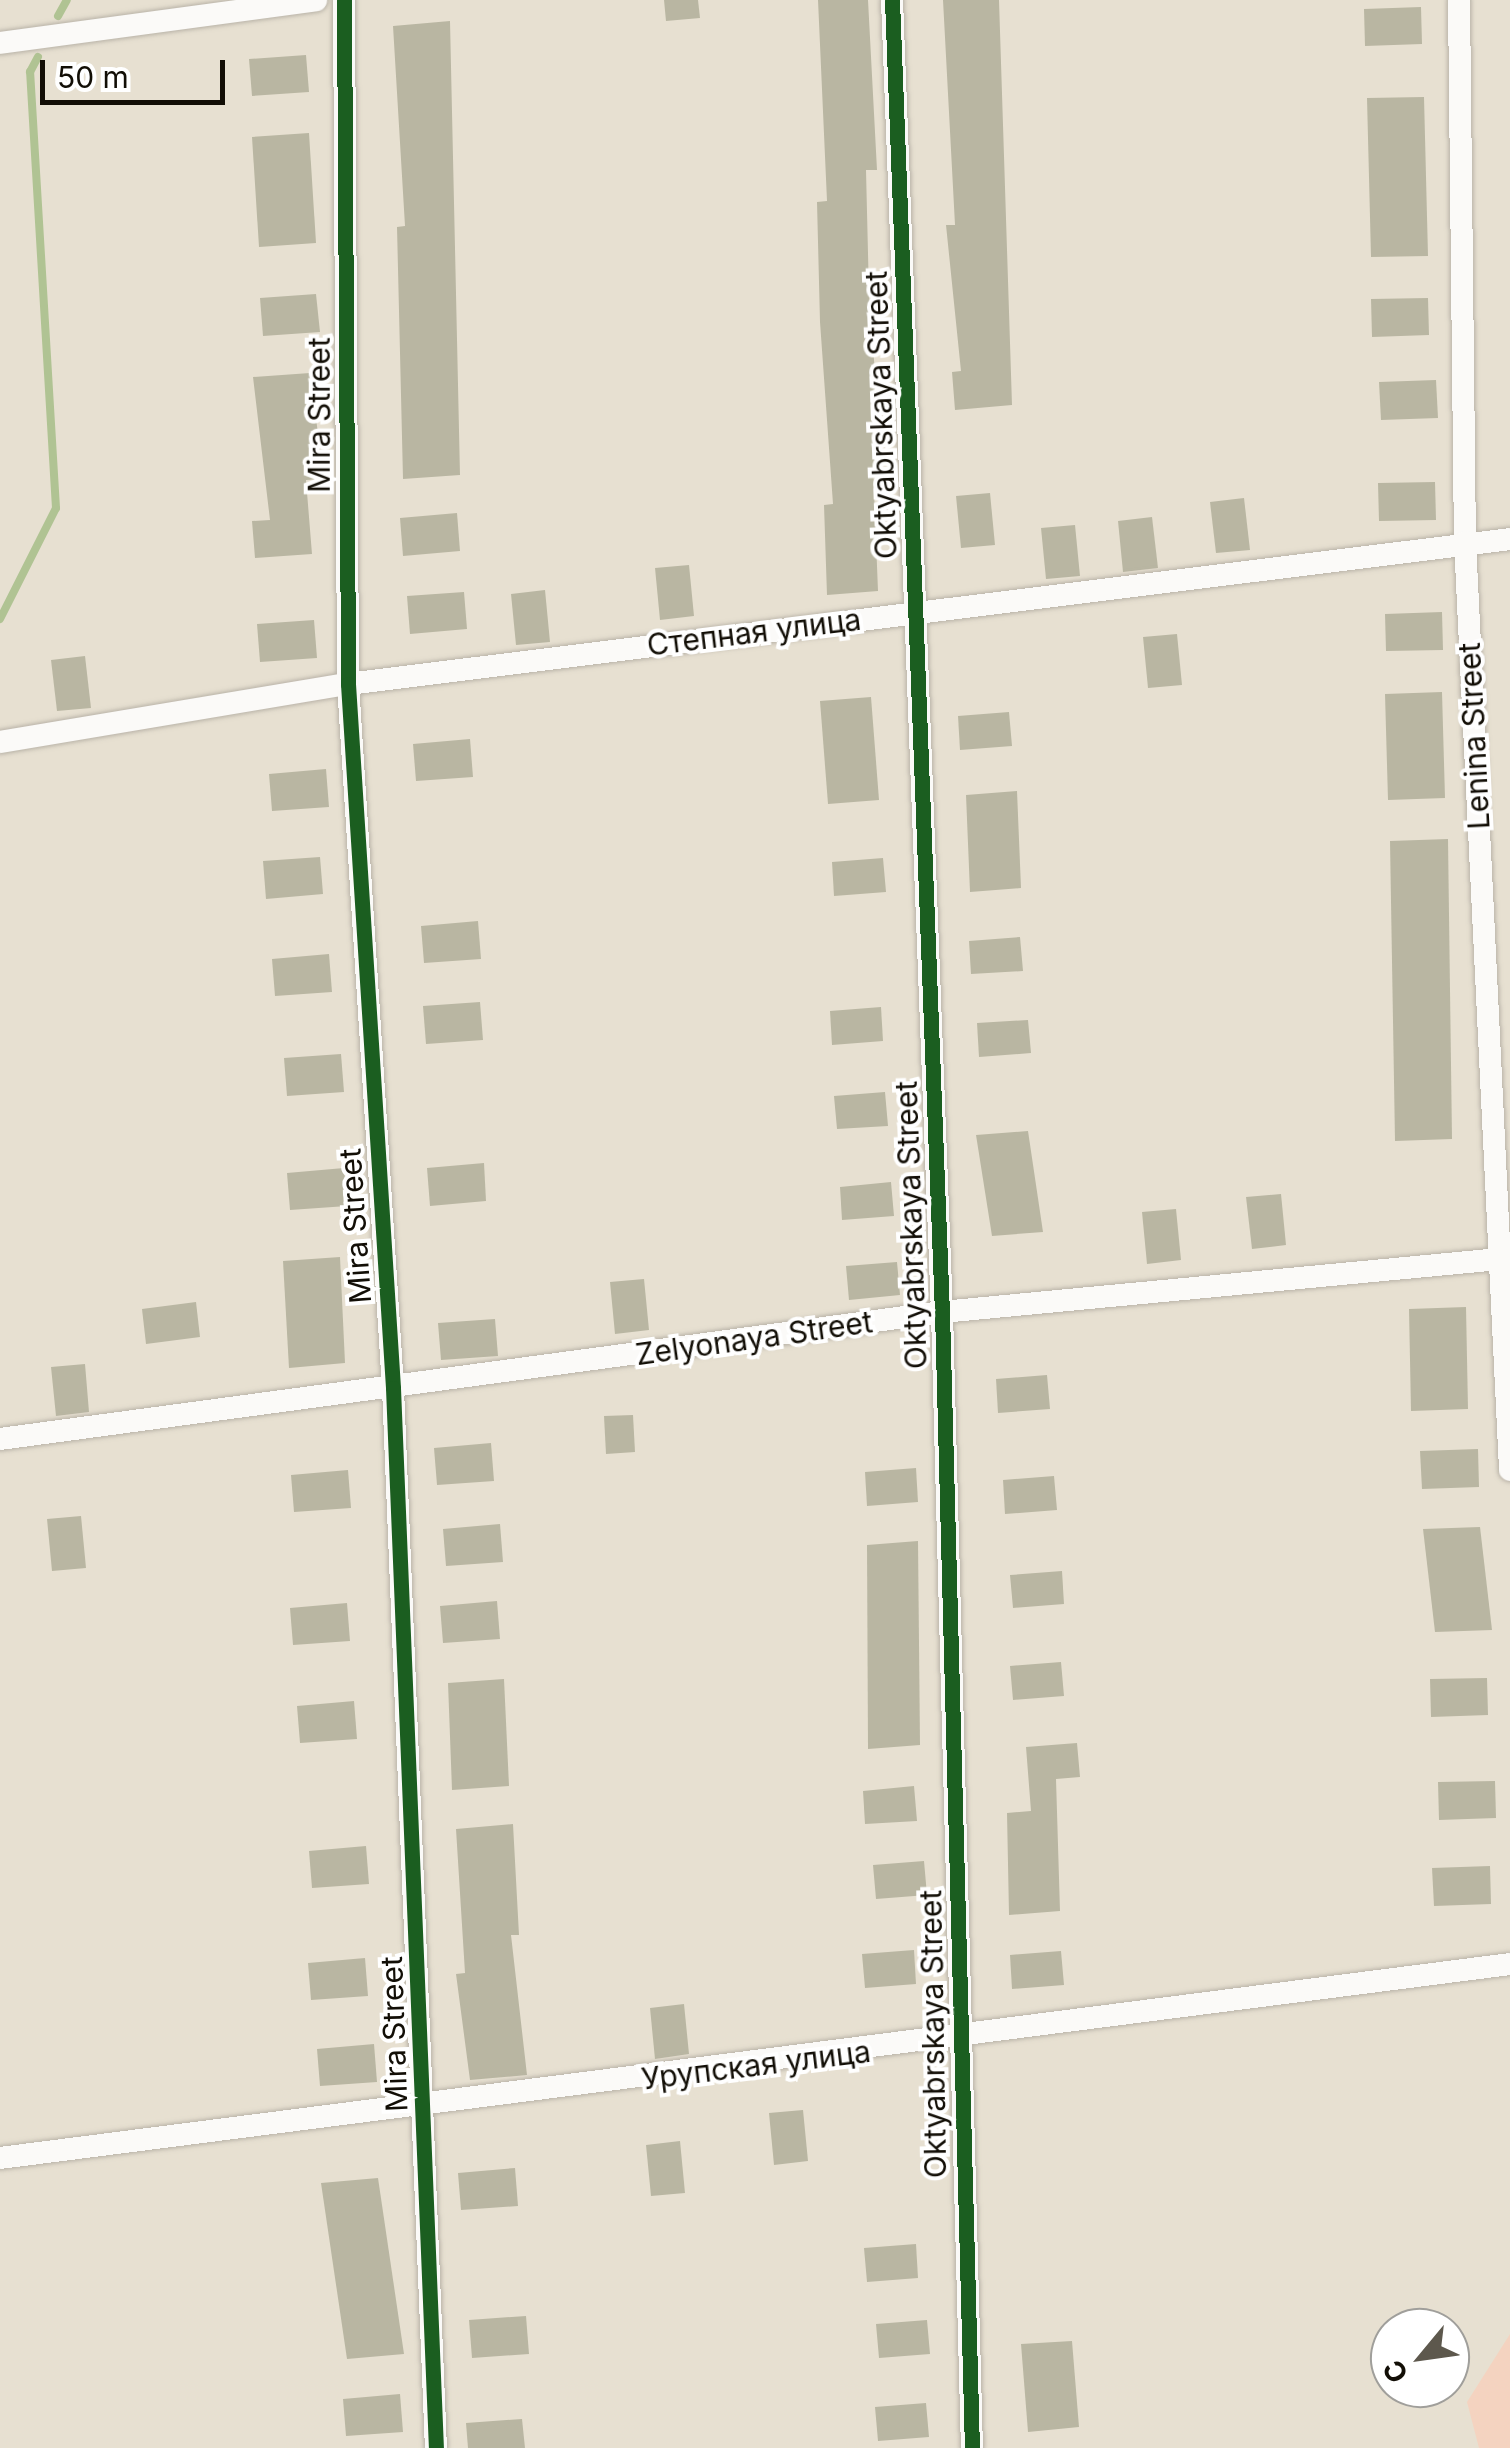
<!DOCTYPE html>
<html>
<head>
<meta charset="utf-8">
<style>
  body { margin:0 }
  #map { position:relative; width:1510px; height:2448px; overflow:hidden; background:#e7e0d1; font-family:Inter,sans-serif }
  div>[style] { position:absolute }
  .green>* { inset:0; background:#f4d3c0 }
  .stream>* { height:8px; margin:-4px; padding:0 4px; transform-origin:4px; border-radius:4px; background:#b0c393 }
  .building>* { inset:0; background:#b9b6a2 }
  .roads { filter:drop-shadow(0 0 2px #b9b3a8) drop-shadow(0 0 2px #b9b3a8) }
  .minor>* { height:22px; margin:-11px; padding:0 11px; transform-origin:11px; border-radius:11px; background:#fbfaf8 }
  .cycleway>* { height:15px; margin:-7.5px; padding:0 7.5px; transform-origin:7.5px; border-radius:7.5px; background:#1b5e20 }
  span { translate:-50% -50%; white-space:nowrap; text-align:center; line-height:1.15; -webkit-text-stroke:8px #fff; paint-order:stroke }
  .street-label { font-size:30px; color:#120e06 }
  .north { position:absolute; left:1370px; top:2308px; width:100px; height:100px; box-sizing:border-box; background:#fff; border:2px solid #a09f9b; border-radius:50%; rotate:241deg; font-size:28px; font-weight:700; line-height:40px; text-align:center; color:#120e06 }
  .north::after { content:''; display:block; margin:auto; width:35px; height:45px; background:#5d584d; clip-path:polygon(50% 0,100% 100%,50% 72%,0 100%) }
  .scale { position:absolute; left:40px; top:60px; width:185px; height:45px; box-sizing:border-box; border:5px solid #120e06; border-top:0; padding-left:12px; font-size:30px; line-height:35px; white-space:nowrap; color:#120e06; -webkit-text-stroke:8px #fff; paint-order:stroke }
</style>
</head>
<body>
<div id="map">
  <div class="green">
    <i style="clip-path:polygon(1510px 2334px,1510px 2448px,1479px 2448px,1467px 2402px)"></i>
  </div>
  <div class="stream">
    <i style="left:58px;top:16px;width:18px;rotate:-61deg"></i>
    <i style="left:0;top:619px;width:124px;rotate:-63.2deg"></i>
    <i style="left:56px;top:508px;width:437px;rotate:-93.4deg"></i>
    <i style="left:30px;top:72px;width:17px;rotate:-62deg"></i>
  </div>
  <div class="building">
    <i style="clip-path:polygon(664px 0,698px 0,700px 18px,666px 21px)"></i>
    <i style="clip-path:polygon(818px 0,868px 0,877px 170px,866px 170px,869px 295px,882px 464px,873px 465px,878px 591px,827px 595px,824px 505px,833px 504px,820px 322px,817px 202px,827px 201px)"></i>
    <i style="clip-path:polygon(943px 0,999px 0,1012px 405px,955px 410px,952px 372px,961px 371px,946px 225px,955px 225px)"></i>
    <i style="clip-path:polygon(1421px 7px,1422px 44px,1365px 46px,1364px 9px)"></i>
    <i style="clip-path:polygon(450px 21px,460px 475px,403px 479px,397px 227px,405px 226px,393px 26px)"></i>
    <i style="clip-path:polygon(306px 55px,309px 92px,252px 96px,249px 59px)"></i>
    <i style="clip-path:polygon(1424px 97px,1428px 256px,1371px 257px,1367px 98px)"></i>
    <i style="clip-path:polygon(309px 133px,316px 243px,259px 247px,252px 137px)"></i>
    <i style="clip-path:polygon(316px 294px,320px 332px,263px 336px,260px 298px)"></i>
    <i style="clip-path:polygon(1428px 298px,1429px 335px,1372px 337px,1371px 299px)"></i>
    <i style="clip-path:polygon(310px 373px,324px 479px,306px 480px,312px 554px,255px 558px,252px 521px,270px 520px,253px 377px)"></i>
    <i style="clip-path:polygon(1436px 380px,1438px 418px,1381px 420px,1379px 382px)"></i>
    <i style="clip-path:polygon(1435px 482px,1436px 520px,1379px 521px,1378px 483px)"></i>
    <i style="clip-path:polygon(990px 493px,995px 545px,961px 548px,956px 496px)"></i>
    <i style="clip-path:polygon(1244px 498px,1250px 550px,1216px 553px,1210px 502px)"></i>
    <i style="clip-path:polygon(457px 513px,460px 551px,403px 556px,400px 518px)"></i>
    <i style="clip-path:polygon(1152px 517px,1158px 568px,1123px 572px,1118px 521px)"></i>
    <i style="clip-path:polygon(1075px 525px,1080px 576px,1046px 579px,1041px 528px)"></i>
    <i style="clip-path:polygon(689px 565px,694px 616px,660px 620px,655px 568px)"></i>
    <i style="clip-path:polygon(545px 590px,550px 642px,516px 645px,511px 594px)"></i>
    <i style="clip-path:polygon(464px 592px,467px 629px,410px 634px,407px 596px)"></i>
    <i style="clip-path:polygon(1442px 612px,1443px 650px,1386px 651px,1385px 614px)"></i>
    <i style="clip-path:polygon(314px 620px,317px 658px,260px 662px,257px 624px)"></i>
    <i style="clip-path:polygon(1177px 634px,1182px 685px,1148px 688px,1143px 637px)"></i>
    <i style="clip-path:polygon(85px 656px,91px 708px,57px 711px,51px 660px)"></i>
    <i style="clip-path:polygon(1442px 692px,1445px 798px,1388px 800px,1385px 694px)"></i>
    <i style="clip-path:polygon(871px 697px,879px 800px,828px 804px,820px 701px)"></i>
    <i style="clip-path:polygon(1009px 712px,1012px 746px,960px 750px,958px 716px)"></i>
    <i style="clip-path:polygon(470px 739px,473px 777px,416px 781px,413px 744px)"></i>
    <i style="clip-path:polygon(326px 769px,329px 807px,272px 811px,269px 774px)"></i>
    <i style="clip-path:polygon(1017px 791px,1021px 888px,970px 892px,966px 795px)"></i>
    <i style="clip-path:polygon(1448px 839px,1452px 1139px,1395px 1141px,1390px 841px)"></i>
    <i style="clip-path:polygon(320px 857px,323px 894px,266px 899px,263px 861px)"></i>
    <i style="clip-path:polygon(883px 858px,886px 892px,834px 896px,832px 862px)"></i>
    <i style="clip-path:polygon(478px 921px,481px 959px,424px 963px,421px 926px)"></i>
    <i style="clip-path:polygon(1020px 937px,1023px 971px,971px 974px,969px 941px)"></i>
    <i style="clip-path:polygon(329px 954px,332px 992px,275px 996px,272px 959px)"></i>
    <i style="clip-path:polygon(480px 1002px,483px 1040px,426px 1044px,423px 1006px)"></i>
    <i style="clip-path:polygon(881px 1007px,883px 1041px,832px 1045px,830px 1011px)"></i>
    <i style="clip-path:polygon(1028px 1020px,1031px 1053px,979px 1057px,977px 1023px)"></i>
    <i style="clip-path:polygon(341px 1054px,344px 1092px,287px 1096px,284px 1058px)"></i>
    <i style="clip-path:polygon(885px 1092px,888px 1126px,837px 1129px,834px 1096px)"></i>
    <i style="clip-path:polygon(1028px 1131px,1043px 1232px,992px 1236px,976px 1135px)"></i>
    <i style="clip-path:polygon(484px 1163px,486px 1201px,430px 1206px,427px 1168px)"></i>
    <i style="clip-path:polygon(344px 1168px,347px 1206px,290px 1210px,287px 1173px)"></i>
    <i style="clip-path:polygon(891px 1182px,894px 1216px,842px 1220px,840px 1187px)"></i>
    <i style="clip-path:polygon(1281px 1194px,1286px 1245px,1252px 1249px,1246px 1197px)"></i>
    <i style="clip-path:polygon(1176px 1209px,1181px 1260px,1147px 1264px,1142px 1212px)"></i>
    <i style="clip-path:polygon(340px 1257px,345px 1363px,289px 1368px,283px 1261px)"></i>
    <i style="clip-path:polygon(897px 1262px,900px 1295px,849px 1300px,846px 1266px)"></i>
    <i style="clip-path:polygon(644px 1279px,649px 1330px,615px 1334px,610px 1282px)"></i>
    <i style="clip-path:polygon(196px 1302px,200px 1337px,146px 1344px,142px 1309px)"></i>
    <i style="clip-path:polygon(1466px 1307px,1468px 1409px,1411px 1411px,1409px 1309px)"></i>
    <i style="clip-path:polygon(495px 1319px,498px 1356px,441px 1360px,438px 1323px)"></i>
    <i style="clip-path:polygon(85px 1364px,89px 1412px,56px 1416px,51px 1367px)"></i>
    <i style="clip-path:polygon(1047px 1375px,1050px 1409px,998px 1413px,996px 1379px)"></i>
    <i style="clip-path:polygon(633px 1415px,635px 1452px,606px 1454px,604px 1416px)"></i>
    <i style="clip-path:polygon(491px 1443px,494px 1481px,437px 1485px,434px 1448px)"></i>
    <i style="clip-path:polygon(1478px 1449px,1479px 1487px,1422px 1489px,1420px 1451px)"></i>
    <i style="clip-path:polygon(916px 1468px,918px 1502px,867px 1506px,865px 1472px)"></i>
    <i style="clip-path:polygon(348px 1470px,351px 1508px,294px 1512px,291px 1475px)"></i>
    <i style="clip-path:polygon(1054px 1476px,1057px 1510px,1005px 1514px,1003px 1480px)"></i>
    <i style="clip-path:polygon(81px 1516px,86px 1568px,52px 1571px,47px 1519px)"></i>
    <i style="clip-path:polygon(500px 1524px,503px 1562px,446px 1566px,443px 1529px)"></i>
    <i style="clip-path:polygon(1480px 1527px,1492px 1630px,1435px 1632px,1423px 1529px)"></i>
    <i style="clip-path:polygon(918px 1541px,920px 1745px,868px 1749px,867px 1545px)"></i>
    <i style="clip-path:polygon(1062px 1571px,1064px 1604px,1013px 1608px,1010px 1575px)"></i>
    <i style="clip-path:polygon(497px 1601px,500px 1639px,443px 1643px,440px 1606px)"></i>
    <i style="clip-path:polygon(347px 1603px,350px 1641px,293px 1645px,290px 1608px)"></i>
    <i style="clip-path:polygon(1061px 1662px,1064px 1696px,1013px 1700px,1010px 1666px)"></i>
    <i style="clip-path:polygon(1487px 1678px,1488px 1715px,1431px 1717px,1430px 1679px)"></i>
    <i style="clip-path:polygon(504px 1679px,509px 1786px,452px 1790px,448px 1683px)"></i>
    <i style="clip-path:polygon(354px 1701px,357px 1739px,300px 1743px,297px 1706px)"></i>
    <i style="clip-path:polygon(1077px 1743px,1080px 1777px,1056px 1779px,1060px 1911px,1009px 1915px,1007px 1813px,1031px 1811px,1026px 1747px)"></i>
    <i style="clip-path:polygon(1495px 1781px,1496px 1818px,1439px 1820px,1438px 1782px)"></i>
    <i style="clip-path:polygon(914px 1786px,917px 1821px,865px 1824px,863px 1791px)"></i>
    <i style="clip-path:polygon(513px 1824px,519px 1935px,511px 1935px,527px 2075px,470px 2080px,456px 1974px,465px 1973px,456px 1829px)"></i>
    <i style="clip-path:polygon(366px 1846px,369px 1884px,312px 1888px,309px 1851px)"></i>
    <i style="clip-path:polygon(924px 1861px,927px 1895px,876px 1899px,873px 1865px)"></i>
    <i style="clip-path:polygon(1490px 1866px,1491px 1904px,1434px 1906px,1432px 1868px)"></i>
    <i style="clip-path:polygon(914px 1950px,916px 1984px,865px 1988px,862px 1954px)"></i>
    <i style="clip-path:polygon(1061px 1951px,1064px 1985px,1012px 1989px,1010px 1955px)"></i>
    <i style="clip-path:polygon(365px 1958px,368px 1996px,311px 2000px,308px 1963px)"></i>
    <i style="clip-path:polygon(684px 2004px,689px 2054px,655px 2059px,650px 2008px)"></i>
    <i style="clip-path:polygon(374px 2044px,377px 2082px,320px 2086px,317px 2049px)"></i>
    <i style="clip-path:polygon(803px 2110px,808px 2161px,774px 2165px,769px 2113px)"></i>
    <i style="clip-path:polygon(680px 2141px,685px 2193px,651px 2196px,646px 2145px)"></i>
    <i style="clip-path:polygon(515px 2168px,518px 2206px,461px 2210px,458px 2173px)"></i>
    <i style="clip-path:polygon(378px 2178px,404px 2354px,347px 2359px,321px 2183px)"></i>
    <i style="clip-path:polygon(916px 2244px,918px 2278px,867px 2282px,864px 2248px)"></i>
    <i style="clip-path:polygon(526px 2316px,529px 2354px,472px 2358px,469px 2320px)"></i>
    <i style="clip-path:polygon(927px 2320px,930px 2354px,879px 2358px,876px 2324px)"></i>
    <i style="clip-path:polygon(1072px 2341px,1079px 2427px,1028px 2432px,1021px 2344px)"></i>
    <i style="clip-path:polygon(400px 2394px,403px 2432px,346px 2436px,343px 2399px)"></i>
    <i style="clip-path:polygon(926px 2403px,929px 2437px,878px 2441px,875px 2407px)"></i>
    <i style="clip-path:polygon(522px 2419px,525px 2448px,468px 2448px,466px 2423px)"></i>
  </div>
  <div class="roads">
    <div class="minor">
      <i style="left:344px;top:0;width:684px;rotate:89.66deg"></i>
      <i style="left:348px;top:684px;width:705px;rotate:86.34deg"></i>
      <i style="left:393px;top:1388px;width:1061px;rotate:87.68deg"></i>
      <i style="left:892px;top:0;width:1313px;rotate:87.82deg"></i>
      <i style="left:942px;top:1312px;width:1136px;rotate:88.49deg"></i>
      <i style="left:1459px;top:0;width:542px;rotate:89.37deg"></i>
      <i style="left:1465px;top:542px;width:929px;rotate:87.22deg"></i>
      <i style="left:0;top:43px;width:319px;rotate:-7.7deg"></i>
      <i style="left:0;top:742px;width:353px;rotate:-9.5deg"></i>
      <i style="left:348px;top:684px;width:1171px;rotate:-7.11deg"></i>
      <i style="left:0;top:1439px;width:951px;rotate:-7.68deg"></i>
      <i style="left:942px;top:1312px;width:571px;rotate:-5.43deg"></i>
      <i style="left:0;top:2158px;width:1522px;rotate:-7.32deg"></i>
    </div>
  </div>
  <div class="cycleway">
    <i style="left:344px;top:0;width:684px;rotate:89.66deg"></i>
    <i style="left:348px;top:684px;width:705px;rotate:86.34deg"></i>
    <i style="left:393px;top:1388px;width:1061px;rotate:87.68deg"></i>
    <i style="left:892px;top:0;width:1313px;rotate:87.82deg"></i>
    <i style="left:942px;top:1312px;width:1136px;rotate:88.49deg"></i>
  </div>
  <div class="street-label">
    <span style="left:319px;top:415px;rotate:-90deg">Mira Street</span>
    <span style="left:881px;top:415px;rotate:-92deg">Oktyabrskaya Street</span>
    <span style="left:754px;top:632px;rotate:-7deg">Степная улица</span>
    <span style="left:1474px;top:736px;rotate:-93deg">Lenina Street</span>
    <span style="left:911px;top:1225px;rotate:-92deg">Oktyabrskaya Street</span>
    <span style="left:355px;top:1226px;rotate:-94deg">Mira Street</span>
    <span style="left:754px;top:1338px;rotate:-8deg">Zelyonaya Street</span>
    <span style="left:394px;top:2034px;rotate:-92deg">Mira Street</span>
    <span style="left:933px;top:2034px;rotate:-91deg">Oktyabrskaya Street</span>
    <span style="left:756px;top:2065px;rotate:-7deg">Урупская улица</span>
  </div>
  <div class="north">С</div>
  <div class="scale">50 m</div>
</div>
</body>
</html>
